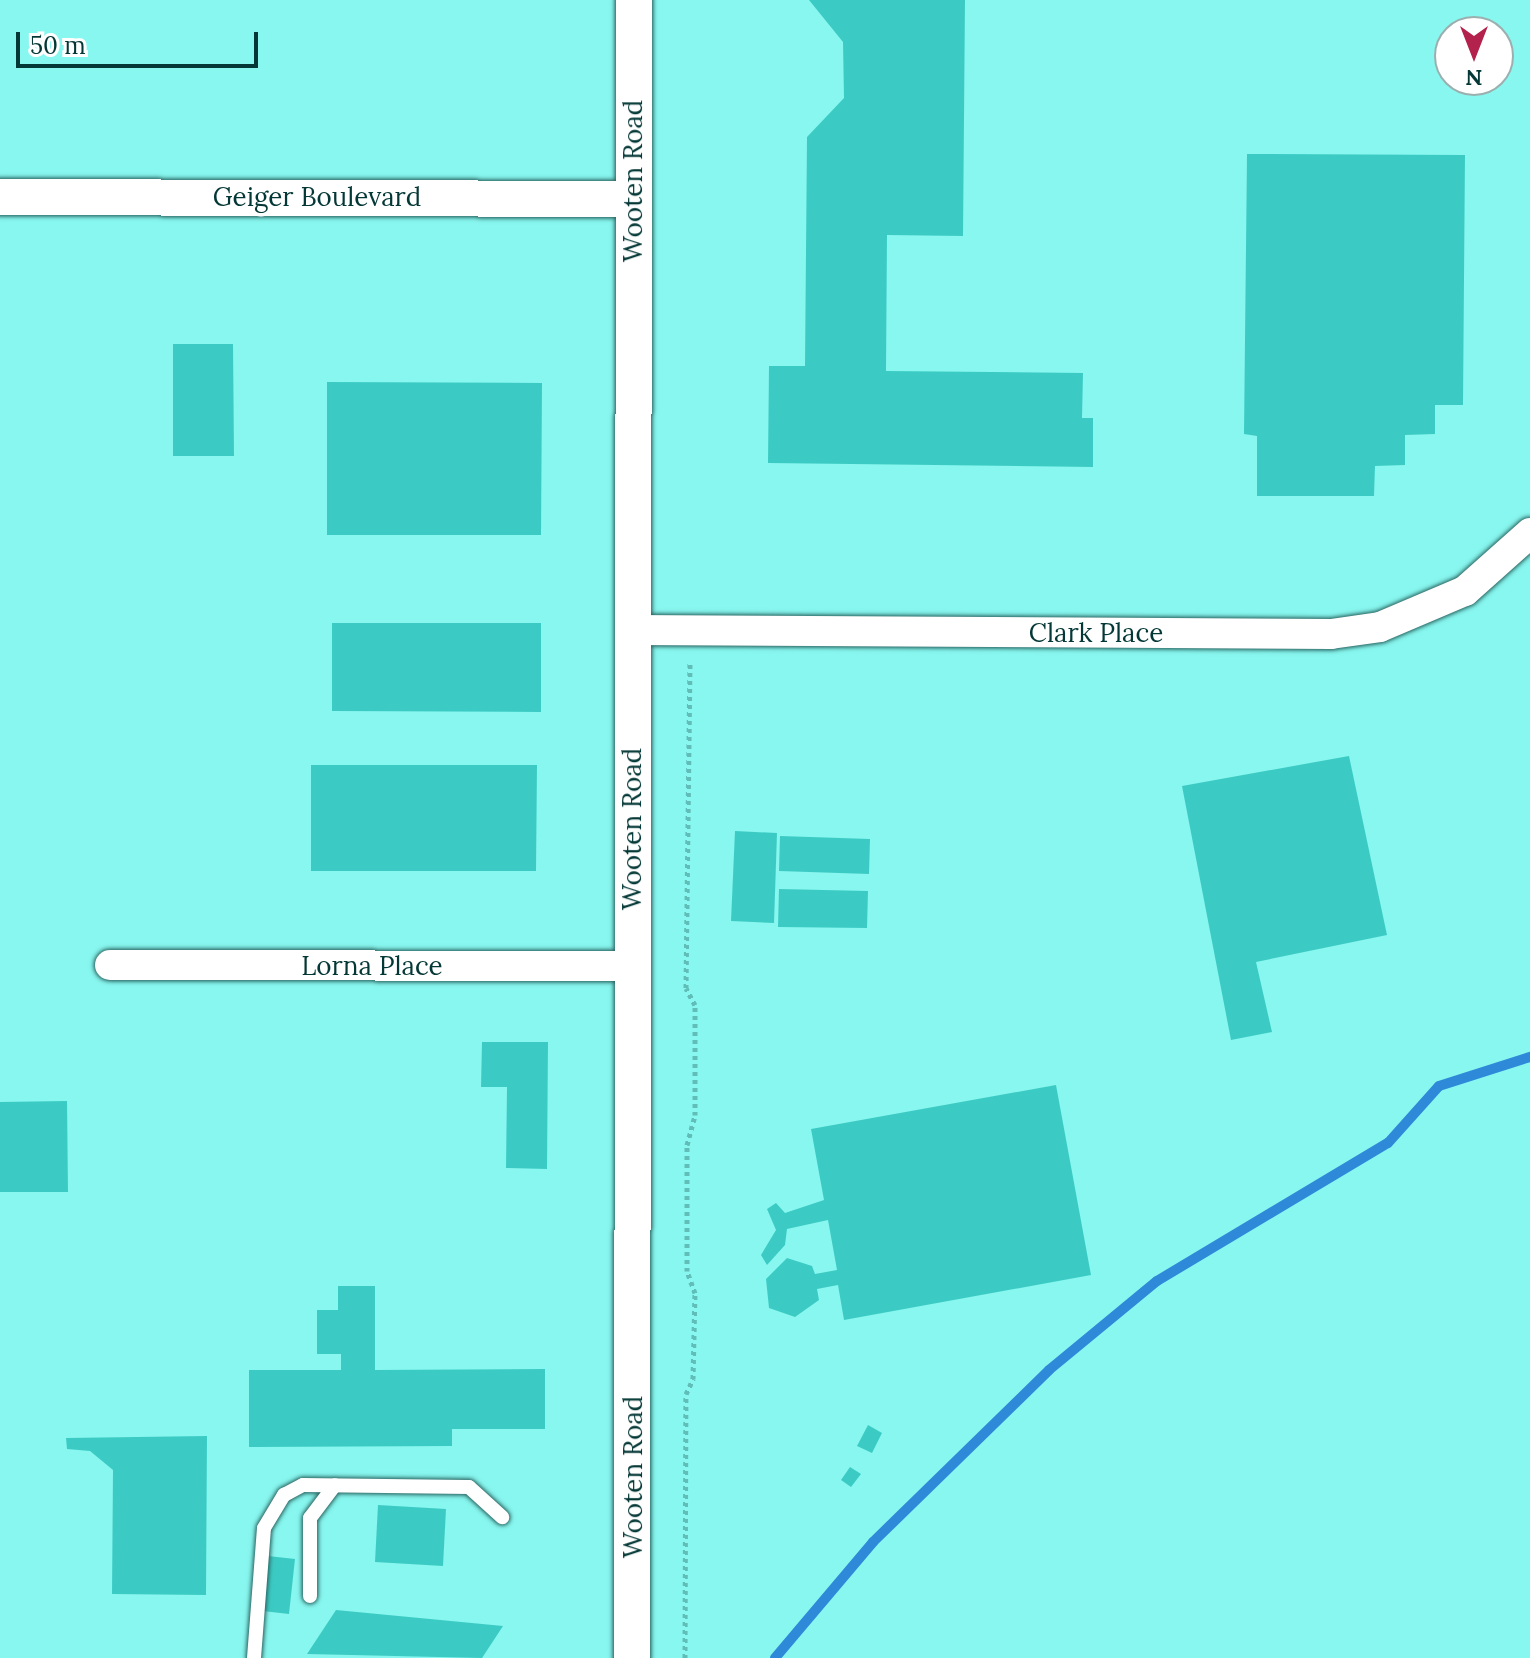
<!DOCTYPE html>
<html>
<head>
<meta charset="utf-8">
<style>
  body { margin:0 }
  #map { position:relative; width:1530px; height:1658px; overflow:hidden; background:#88f7ef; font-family:Lora,serif }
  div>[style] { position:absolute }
  .stream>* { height:10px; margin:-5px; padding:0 5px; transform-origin:5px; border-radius:5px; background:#2e89d9 }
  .building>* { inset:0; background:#3ccbc4 }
  .path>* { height:5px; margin-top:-2.5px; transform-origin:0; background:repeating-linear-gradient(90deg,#60bdb7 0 4px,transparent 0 8px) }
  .roads { filter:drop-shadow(0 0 2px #2a6562) drop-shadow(0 0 2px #2a6562) }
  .service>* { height:14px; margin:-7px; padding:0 7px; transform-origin:7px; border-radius:7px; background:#fff }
  .minor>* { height:30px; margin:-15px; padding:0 15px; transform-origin:15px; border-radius:15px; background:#fff }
  .tertiary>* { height:36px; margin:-18px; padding:0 18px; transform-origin:18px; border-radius:18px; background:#fff }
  span { translate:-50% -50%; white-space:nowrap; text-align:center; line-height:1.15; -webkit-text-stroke:7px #fff; paint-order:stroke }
  .street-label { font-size:26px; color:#043836 }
  .north { position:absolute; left:1434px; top:16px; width:80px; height:80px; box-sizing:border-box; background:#fff; border:2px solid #9bafaf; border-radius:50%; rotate:180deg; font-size:22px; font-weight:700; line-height:32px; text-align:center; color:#043836 }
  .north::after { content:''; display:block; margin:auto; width:28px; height:36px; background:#b3224d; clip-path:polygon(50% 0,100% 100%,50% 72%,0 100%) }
  .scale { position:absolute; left:16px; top:32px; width:242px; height:36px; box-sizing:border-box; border:4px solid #043836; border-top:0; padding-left:10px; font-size:24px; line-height:28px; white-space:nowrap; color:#043836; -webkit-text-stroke:6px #fff; paint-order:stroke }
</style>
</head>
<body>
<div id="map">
  <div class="stream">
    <i style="left:775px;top:1658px;width:152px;rotate:-49.8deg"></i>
    <i style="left:873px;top:1542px;width:246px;rotate:-44.3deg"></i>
    <i style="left:1049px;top:1370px;width:140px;rotate:-39.5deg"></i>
    <i style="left:1157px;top:1281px;width:269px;rotate:-30.9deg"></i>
    <i style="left:1388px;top:1143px;width:76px;rotate:-48.2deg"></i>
    <i style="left:1439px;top:1086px;width:96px;rotate:-17.7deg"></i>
  </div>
  <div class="building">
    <i style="clip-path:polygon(809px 0,965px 0,963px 236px,887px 235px,886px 371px,1083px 373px,1082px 418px,1093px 418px,1093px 467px,768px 463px,769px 366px,805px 366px,807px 137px,844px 98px,843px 42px)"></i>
    <i style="clip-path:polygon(1247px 154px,1465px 155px,1463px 405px,1435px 405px,1435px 434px,1405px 435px,1405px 465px,1375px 466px,1374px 496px,1257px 496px,1257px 436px,1244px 434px)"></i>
    <i style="clip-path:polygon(173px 344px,233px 344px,234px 456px,173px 456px)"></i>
    <i style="clip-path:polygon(327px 382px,542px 383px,541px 535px,327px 535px)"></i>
    <i style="clip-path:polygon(332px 623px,541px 623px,541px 712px,332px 711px)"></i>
    <i style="clip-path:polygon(1349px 756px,1387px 935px,1256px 962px,1272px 1032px,1231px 1040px,1182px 786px)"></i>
    <i style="clip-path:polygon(311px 765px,537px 765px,536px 871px,311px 871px)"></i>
    <i style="clip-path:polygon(735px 831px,777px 833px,774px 923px,731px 921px)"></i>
    <i style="clip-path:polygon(780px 836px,870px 839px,869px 874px,779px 871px)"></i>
    <i style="clip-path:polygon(779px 889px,868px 891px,867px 928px,778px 927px)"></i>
    <i style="clip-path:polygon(482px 1042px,548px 1042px,547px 1169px,506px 1168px,507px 1087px,481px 1087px)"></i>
    <i style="clip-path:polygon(1056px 1085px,1091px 1275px,844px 1320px,838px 1285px,817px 1289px,819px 1300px,795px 1317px,769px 1308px,766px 1279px,787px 1258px,812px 1266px,815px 1274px,837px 1270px,828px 1220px,787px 1229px,785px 1245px,767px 1265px,761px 1255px,776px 1230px,767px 1209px,776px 1203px,785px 1213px,824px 1200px,811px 1129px)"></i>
    <i style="clip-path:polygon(67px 1101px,68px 1192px,0 1192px,0 1102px)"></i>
    <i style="clip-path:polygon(338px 1286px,375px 1286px,375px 1370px,545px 1369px,545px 1429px,452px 1429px,452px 1446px,249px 1447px,249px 1370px,341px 1370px,341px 1354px,317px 1354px,317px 1310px,338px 1310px)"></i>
    <i style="clip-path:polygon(868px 1425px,882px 1433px,872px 1453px,857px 1446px)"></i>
    <i style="clip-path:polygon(207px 1436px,206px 1595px,112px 1594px,113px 1470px,90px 1451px,67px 1449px,66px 1438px)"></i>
    <i style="clip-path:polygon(850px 1467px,861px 1474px,851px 1487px,841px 1480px)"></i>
    <i style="clip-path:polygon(378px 1505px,446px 1509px,443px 1566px,375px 1562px)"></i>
    <i style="clip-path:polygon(259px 1555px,295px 1559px,289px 1614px,253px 1610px)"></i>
    <i style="clip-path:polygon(336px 1610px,503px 1626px,482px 1658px,307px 1654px)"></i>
  </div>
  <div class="path">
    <i style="left:685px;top:1658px;width:264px;rotate:-89.8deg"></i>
    <i style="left:686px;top:1394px;width:17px;rotate:-65deg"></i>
    <i style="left:693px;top:1379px;width:86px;rotate:-88.7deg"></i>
    <i style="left:695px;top:1293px;width:23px;rotate:-110deg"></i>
    <i style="left:687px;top:1271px;width:126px;rotate:-90deg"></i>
    <i style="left:687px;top:1145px;width:31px;rotate:-75deg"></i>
    <i style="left:695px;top:1115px;width:110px;rotate:-90deg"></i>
    <i style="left:695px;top:1005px;width:19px;rotate:-118deg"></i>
    <i style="left:686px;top:988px;width:327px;rotate:-89.3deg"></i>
  </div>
  <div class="roads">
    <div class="service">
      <i style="left:310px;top:1596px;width:78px;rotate:-90deg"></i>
      <i style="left:310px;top:1518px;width:41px;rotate:-52.9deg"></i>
      <i style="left:254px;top:1658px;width:130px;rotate:-85.6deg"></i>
      <i style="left:264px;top:1528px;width:39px;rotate:-59deg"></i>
      <i style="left:284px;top:1495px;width:21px;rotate:-28deg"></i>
      <i style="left:303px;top:1485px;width:166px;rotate:0.7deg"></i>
      <i style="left:469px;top:1487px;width:45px;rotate:42.3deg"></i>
    </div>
    <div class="minor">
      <i style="left:631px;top:630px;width:700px;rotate:0.33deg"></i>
      <i style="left:1331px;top:634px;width:49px;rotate:-8.1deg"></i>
      <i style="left:1380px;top:627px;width:92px;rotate:-23deg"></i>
      <i style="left:1465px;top:591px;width:87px;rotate:-41.7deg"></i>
      <i style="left:110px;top:965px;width:523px;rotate:0.11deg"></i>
    </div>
    <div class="tertiary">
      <i style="left:0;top:197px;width:634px;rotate:0.18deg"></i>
      <i style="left:632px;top:1658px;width:1658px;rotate:-89.93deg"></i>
    </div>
  </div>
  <div class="street-label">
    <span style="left:633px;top:181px;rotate:-90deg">Wooten Road</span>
    <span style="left:317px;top:197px">Geiger Boulevard</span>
    <span style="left:1096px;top:633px">Clark Place</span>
    <span style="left:632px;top:829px;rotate:-90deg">Wooten Road</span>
    <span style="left:372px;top:966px">Lorna Place</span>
    <span style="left:633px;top:1477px;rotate:-90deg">Wooten Road</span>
  </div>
  <div class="north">N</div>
  <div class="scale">50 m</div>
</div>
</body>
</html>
